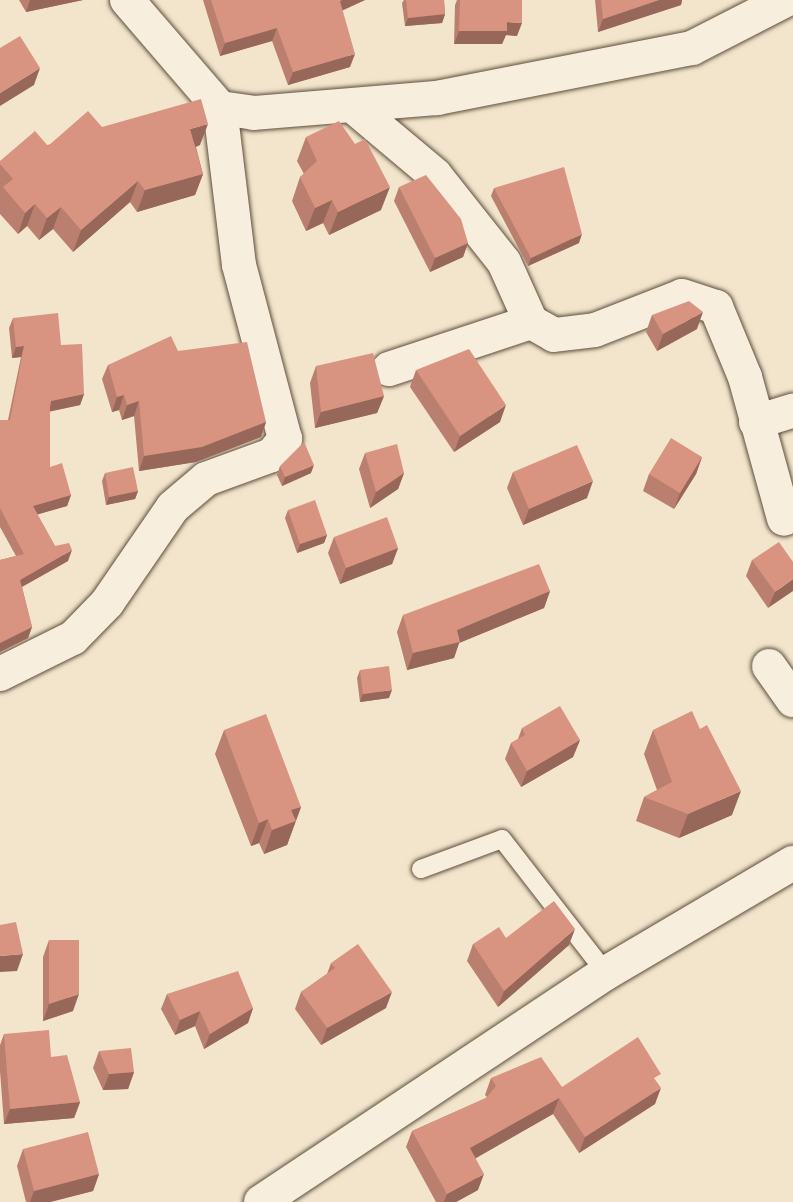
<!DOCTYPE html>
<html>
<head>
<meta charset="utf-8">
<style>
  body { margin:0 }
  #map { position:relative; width:793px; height:1202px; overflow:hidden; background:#f2e5cb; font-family:"IM FELL English",serif }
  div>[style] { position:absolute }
  .roads { filter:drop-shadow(0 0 2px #5f4d3c) drop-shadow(0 0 2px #5f4d3c) }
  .lane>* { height:18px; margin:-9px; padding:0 9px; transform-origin:9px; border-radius:9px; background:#f7eedd }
  .street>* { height:34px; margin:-17px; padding:0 17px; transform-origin:17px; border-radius:17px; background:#f7eedd }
  .wall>* { inset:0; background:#ba7f6f }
  .shaded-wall>* { inset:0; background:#97685a }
  .building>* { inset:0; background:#d89481 }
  span { translate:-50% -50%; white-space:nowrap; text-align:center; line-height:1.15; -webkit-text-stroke:8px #f7eedd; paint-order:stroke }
</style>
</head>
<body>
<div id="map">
  <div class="roads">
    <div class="lane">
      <i style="left:421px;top:869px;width:86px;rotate:-20.3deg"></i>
      <i style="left:502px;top:839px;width:170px;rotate:52.2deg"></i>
    </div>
    <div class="street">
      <i style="left:127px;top:0;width:143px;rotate:49.3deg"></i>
      <i style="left:220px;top:108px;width:34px;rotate:8deg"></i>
      <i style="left:254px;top:113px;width:184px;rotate:-4.7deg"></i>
      <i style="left:437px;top:98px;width:260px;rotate:-11.1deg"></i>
      <i style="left:692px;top:48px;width:106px;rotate:-27.1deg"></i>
      <i style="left:354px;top:107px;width:106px;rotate:40deg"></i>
      <i style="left:435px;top:175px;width:111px;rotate:51.6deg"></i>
      <i style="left:504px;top:262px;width:66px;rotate:65.8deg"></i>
      <i style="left:531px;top:322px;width:26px;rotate:29deg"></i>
      <i style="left:554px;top:335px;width:41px;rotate:-7deg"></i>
      <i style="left:595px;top:330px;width:93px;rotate:-21.3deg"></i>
      <i style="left:682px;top:296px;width:36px;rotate:18deg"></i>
      <i style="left:716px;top:307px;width:76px;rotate:67.5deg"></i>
      <i style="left:745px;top:377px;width:147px;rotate:74.6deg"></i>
      <i style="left:389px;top:369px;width:150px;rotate:-18.3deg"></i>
      <i style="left:756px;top:422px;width:39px;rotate:-17deg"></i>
      <i style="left:769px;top:666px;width:42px;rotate:54.8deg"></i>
      <i style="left:0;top:674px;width:81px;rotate:-26.3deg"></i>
      <i style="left:73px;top:638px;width:49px;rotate:-45.8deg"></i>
      <i style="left:107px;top:603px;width:116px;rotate:-55.5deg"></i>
      <i style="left:173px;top:507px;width:43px;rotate:-40.3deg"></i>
      <i style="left:206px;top:479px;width:70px;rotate:-20deg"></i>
      <i style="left:272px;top:455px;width:21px;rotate:-51deg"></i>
      <i style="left:285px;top:439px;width:180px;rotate:-104.8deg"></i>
      <i style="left:239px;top:265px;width:158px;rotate:-96.9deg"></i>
      <i style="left:261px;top:1202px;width:414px;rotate:-33.6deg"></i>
      <i style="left:606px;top:973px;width:217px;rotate:-30.5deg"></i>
    </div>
  </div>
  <div class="wall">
    <i style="clip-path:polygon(19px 0,83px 0,26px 12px)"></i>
    <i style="clip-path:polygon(203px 0,365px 0,342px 10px,350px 67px,288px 85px,272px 41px,220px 56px)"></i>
    <i style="clip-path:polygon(404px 0,444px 0,445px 14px,442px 23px,405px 26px,402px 3px)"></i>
    <i style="clip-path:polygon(457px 0,460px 0,517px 36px,506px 35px,502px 44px,454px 44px,455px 5px)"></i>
    <i style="clip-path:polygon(595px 0,682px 0,681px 5px,598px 32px)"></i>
    <i style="clip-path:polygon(102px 127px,200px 145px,196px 147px,203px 174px,195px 195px,137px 212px,130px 202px,73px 252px,53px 229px,39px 240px,27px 226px,18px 234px,0 214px,0 161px)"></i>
    <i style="clip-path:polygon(306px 137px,381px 210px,329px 235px,323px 223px,306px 231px,292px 201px,300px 177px,304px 174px,297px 161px)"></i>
    <i style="clip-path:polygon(399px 187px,468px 243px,463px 257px,430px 272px,394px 201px)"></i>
    <i style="clip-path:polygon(494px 188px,579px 243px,528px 266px,491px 196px)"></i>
    <i style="clip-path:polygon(652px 315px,697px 329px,657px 351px,646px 332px)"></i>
    <i style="clip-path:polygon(13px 318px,61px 345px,84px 394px,80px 405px,50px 411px,50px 467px,71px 495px,67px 506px,37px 514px,55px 546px,68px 561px,22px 587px,32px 627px,28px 638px,0 652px,0 560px,16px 556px,0 527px,0 420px,8px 420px,21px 357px,12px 358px,9px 328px)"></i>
    <i style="clip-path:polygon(178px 351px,266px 422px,261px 437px,196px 462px,139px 471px,134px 416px,122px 420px,119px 410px,112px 412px,102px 379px,108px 365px)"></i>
    <i style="clip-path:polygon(316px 366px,384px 396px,377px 413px,315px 428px,310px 383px)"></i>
    <i style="clip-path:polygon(416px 370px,500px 422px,454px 452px,410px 387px)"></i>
    <i style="clip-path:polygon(365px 453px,404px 473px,398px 489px,370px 508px,359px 469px)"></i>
    <i style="clip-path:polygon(702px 457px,696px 474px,674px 509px,643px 491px,649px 474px)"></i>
    <i style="clip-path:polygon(280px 466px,311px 473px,282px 486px,277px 475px)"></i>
    <i style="clip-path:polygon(513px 472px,587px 498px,523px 525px,507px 488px)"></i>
    <i style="clip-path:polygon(105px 473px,138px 491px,135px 499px,106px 505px,102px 481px)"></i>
    <i style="clip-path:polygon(288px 510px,327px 535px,324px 543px,297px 553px,285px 518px)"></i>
    <i style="clip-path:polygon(334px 537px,398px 548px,392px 564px,340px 584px,328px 553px)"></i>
    <i style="clip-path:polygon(752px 560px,793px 562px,768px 608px,746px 576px)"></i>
    <i style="clip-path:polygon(550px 591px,544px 608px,459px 643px,454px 658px,407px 670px,397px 632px,403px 615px)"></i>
    <i style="clip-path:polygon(360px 670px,389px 698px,360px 702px,357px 678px)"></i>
    <i style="clip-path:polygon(522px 728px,580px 740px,573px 757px,521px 787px,505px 759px,511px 743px,518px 739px)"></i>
    <i style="clip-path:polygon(224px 730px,301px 807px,287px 845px,264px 854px,259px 843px,251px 846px,215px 754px)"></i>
    <i style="clip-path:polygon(653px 730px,732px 815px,679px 838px,636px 821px,644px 797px,657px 790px,644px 754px)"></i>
    <i style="clip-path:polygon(49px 940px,73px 1011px,43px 1021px,43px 957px)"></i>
    <i style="clip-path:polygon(473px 944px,569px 945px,498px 1007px,467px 961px)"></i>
    <i style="clip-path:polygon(331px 963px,386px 1008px,321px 1045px,295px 1009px,301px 992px,327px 974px)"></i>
    <i style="clip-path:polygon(167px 994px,253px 1008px,248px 1023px,204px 1049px,195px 1026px,175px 1035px,161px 1009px)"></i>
    <i style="clip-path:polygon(4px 1034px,80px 1102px,74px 1118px,4px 1124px,0 1071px,0 1045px)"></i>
    <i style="clip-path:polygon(99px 1051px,134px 1072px,128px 1089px,103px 1090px,93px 1068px)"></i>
    <i style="clip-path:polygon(491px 1078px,562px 1087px,658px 1083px,655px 1104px,579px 1153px,553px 1114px,475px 1158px,478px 1190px,456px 1202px,436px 1202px,406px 1147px,412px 1131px,486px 1098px,487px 1097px,485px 1095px)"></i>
    <i style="clip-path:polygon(23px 1149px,99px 1174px,93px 1191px,50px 1202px,26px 1202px,17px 1166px)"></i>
  </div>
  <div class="shaded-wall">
    <i style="clip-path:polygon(30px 0,83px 0,26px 12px)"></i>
    <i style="clip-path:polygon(342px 0,365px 0,335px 14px,340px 1px)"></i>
    <i style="clip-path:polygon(659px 0,682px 0,681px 5px,598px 32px,603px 19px)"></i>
    <i style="clip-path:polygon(445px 14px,442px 23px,405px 26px,408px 18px)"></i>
    <i style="clip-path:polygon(507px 22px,522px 23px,517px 36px,506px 35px,502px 44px,454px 44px,459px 31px)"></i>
    <i style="clip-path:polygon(277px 28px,272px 41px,220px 56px,225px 43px)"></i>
    <i style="clip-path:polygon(355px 54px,350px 67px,288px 85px,293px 72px)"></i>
    <i style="clip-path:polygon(40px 68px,34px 85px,0 106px,0 93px)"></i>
    <i style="clip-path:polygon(208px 124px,200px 145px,183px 151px,190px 129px)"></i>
    <i style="clip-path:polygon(203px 174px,195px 195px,137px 212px,145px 190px)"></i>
    <i style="clip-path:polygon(138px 181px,130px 202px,73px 252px,81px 230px)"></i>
    <i style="clip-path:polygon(390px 187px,381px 210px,329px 235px,338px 212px)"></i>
    <i style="clip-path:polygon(332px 200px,323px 223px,306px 231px,315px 208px)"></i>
    <i style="clip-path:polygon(35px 204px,27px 226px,18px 234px,25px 213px)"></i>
    <i style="clip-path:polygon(61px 207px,53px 229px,39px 240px,47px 218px)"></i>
    <i style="clip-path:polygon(582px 234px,579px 243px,528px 266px,531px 258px)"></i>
    <i style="clip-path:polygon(468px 243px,463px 257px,430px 272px,435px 258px)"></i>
    <i style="clip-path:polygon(703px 312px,697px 329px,657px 351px,663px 334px)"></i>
    <i style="clip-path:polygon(24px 346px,21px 357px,12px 358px,16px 347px)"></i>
    <i style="clip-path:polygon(84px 394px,80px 405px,48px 412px,51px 401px)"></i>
    <i style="clip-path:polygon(124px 395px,119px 410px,112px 412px,117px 397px)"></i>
    <i style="clip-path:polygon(384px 396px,377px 413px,315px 428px,321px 412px)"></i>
    <i style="clip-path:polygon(139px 401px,134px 416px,122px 420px,127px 405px)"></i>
    <i style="clip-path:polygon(506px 405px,500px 422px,454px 452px,460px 436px)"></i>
    <i style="clip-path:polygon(266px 422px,261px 437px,196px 462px,139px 471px,144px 456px)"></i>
    <i style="clip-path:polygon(702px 457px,696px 474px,674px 509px,680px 493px)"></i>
    <i style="clip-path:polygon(314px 465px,311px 473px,282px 486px,285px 477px)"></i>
    <i style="clip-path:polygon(404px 473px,398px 489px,370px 508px,376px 492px)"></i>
    <i style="clip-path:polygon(593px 481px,587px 498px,523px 525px,529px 509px)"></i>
    <i style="clip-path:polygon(138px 491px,135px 499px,106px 505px,109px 497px)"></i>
    <i style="clip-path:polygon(71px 495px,67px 506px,29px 517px,33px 506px)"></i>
    <i style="clip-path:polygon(327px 535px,324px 543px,297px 553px,300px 544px)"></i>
    <i style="clip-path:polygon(398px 548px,392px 564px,340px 584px,346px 568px)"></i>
    <i style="clip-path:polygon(72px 550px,68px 561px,16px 590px,20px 580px)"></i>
    <i style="clip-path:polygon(793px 579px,793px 591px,768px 608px,775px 592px)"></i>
    <i style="clip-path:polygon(550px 591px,544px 608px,459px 643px,454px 658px,407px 670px,413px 653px,457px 630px)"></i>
    <i style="clip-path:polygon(32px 627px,28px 638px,0 652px,0 643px)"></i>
    <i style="clip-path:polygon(392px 690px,389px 698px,360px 702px,363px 694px)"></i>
    <i style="clip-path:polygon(580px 740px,573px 757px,521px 787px,527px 771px)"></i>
    <i style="clip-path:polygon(741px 791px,732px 815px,679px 838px,688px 814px)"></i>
    <i style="clip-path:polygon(301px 807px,287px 845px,264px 854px,272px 830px,291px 810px)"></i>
    <i style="clip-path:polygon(268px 819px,259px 843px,251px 846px,259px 823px)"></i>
    <i style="clip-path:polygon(575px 929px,569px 945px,498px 1007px,504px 991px)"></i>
    <i style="clip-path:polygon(23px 954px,17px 971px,0 972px,0 956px)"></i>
    <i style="clip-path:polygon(392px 992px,386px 1008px,321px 1045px,327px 1028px)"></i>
    <i style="clip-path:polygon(79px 994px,73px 1011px,43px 1021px,49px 1004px)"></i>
    <i style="clip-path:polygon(253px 1008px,248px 1023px,204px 1049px,210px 1034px)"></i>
    <i style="clip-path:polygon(200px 1011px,195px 1026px,175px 1035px,180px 1020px)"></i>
    <i style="clip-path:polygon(134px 1072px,128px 1089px,103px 1090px,109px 1074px)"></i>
    <i style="clip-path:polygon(661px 1088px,655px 1104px,579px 1153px,585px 1137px)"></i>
    <i style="clip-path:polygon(559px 1098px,553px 1114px,464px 1165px,470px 1148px)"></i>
    <i style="clip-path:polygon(80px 1102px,74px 1118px,4px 1124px,10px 1109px)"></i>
    <i style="clip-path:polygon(99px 1174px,93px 1191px,50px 1202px,30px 1202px,34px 1191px)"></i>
    <i style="clip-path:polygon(484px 1174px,478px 1190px,456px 1202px,444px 1202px,447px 1194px)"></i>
  </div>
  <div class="building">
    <i style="clip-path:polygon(211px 0,342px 0,340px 1px,355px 54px,293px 72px,277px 28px,225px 43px)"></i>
    <i style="clip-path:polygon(406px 0,444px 0,445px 14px,408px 18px)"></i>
    <i style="clip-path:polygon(460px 0,522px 0,522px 23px,507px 22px,507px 31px,459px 31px)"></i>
    <i style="clip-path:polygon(601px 0,659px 0,603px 19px)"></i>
    <i style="clip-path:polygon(20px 36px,40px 68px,0 93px,0 48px)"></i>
    <i style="clip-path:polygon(201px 99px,208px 124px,190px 129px,203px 174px,145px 190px,138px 181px,81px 230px,61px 207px,47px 218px,35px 204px,25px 213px,3px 187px,13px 179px,0 164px,0 161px,35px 131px,48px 146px,88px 111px,102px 127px)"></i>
    <i style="clip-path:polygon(339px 121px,355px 144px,365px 139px,390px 187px,338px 212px,332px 200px,315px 208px,300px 177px,317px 161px,306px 137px)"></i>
    <i style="clip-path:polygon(564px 167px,582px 234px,531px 258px,494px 188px)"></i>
    <i style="clip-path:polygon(426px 175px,461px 219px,468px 243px,435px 258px,399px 187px)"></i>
    <i style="clip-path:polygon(689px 301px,703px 312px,663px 334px,652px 315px)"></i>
    <i style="clip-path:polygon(58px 313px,61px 345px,82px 344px,84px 394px,51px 401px,50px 408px,50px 467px,62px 463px,71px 495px,33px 506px,55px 546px,69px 543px,72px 550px,20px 580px,32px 627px,0 643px,0 560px,24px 554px,0 508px,0 420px,10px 420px,24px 346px,16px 347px,13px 318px)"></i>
    <i style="clip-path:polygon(171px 336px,178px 351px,247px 342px,266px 422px,202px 447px,144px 456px,139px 401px,127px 405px,124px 395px,117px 397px,108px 365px)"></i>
    <i style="clip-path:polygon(469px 349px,506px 405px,460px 436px,416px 370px)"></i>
    <i style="clip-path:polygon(373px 353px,384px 396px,321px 412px,316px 366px)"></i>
    <i style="clip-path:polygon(671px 438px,702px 457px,680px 493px,649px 474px)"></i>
    <i style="clip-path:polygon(304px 442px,314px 465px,285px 477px,280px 466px)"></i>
    <i style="clip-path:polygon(397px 444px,404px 473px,376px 492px,365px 453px)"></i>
    <i style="clip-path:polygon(577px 445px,593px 481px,529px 509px,513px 472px)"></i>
    <i style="clip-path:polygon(133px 467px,138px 491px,109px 497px,105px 473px)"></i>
    <i style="clip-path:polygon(315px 500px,327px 535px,300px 544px,288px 510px)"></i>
    <i style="clip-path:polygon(387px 517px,398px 548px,346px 568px,334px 537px)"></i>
    <i style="clip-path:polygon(779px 542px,793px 562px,793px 579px,775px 592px,752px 560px)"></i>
    <i style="clip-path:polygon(539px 564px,550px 591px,457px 630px,460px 642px,413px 653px,403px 615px)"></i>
    <i style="clip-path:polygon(389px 666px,392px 690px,363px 694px,360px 670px)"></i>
    <i style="clip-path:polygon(560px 706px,580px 740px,527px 771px,511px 743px,525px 735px,522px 728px)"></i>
    <i style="clip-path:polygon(692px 711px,700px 729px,707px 725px,741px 791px,688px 814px,644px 797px,672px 782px,653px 730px)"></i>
    <i style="clip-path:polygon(266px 714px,301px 807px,291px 810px,296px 821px,272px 830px,268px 819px,259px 823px,224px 730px)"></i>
    <i style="clip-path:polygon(554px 901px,575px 929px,504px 991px,473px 944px,499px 927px,506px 938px)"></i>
    <i style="clip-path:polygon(16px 922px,23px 954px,0 956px,0 925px)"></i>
    <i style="clip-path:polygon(49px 940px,79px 940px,79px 994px,49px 1004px)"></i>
    <i style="clip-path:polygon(358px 944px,392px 992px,327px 1028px,301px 992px,335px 968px,331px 963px)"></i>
    <i style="clip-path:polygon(238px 971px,253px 1008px,210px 1034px,200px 1011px,180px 1020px,167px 994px)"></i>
    <i style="clip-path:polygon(49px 1030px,51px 1057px,67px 1055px,80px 1102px,10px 1109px,4px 1034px)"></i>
    <i style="clip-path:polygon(638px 1037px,661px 1074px,654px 1078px,661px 1088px,585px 1137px,559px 1098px,470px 1148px,484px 1174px,447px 1194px,412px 1131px,486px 1098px,496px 1086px,491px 1078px,541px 1057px,562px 1087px)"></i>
    <i style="clip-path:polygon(131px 1048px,134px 1072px,109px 1074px,99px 1051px)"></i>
    <i style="clip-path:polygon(88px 1132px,99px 1174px,34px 1191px,23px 1149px)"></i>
  </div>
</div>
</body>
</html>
